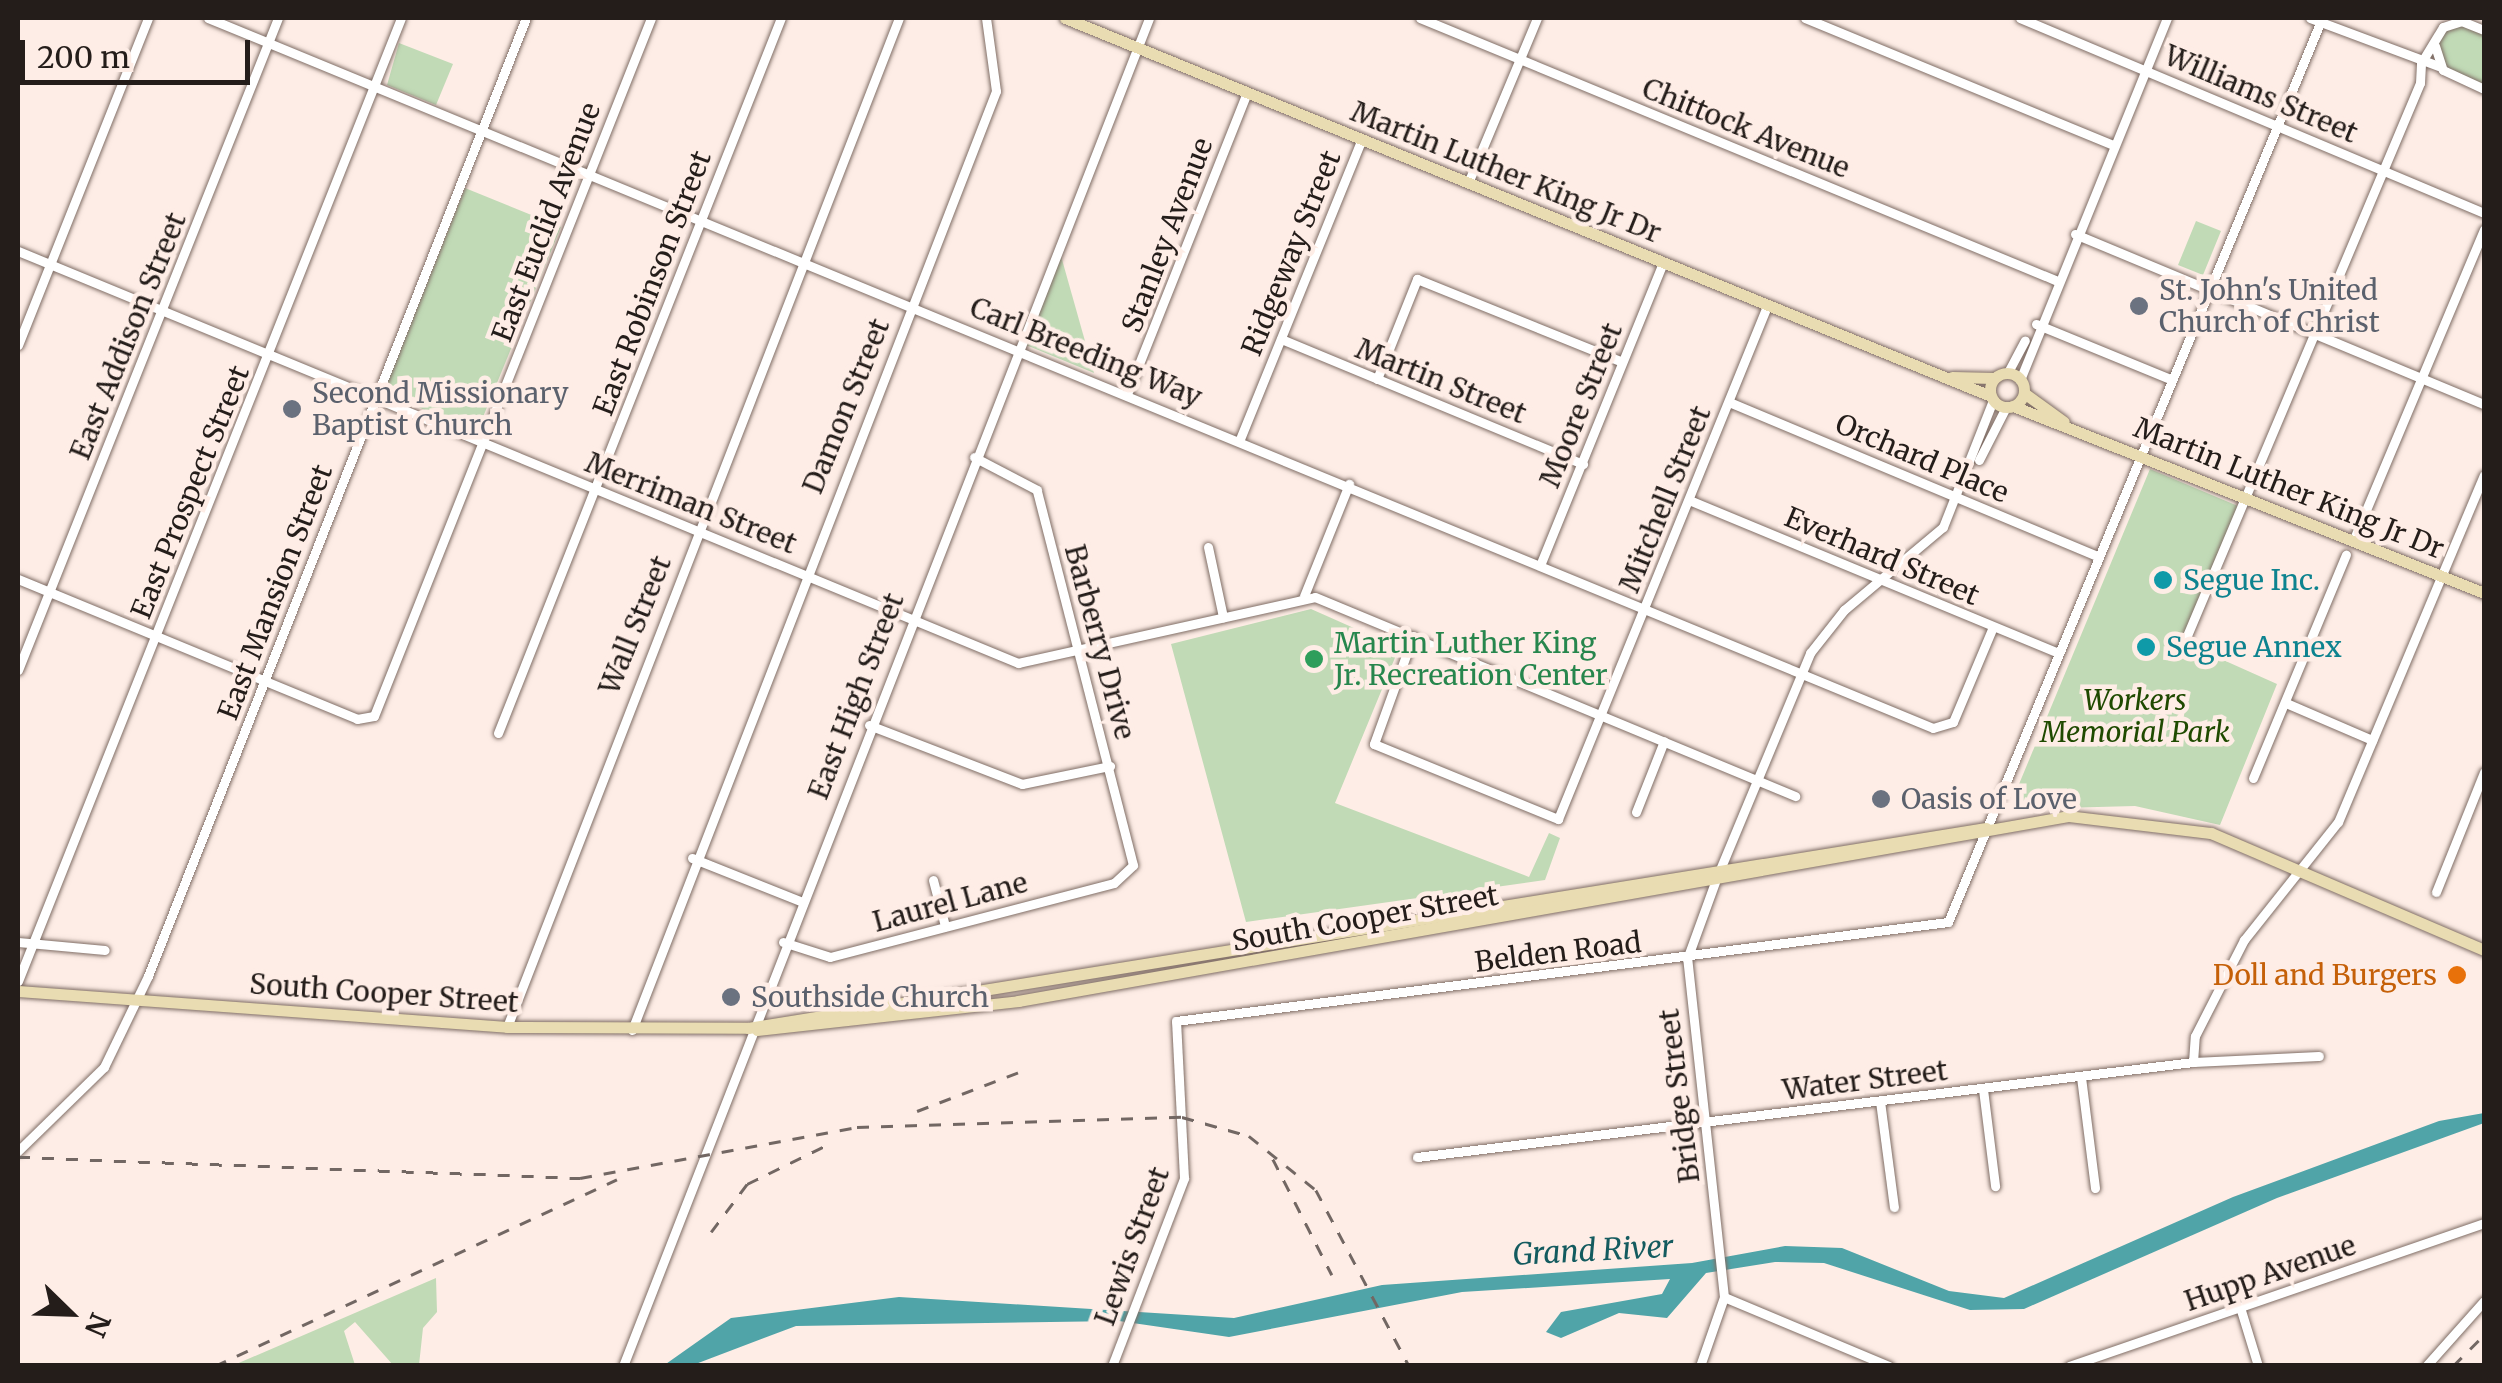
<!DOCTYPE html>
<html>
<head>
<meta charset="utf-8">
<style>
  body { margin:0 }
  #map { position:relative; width:2502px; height:1383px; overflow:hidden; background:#feede6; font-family:Merriweather,serif }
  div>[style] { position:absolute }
  .green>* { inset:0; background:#c1dab6 }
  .water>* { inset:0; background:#50a4a8 }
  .roads { filter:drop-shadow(0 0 2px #7f6d65) drop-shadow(0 0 2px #7f6d65) }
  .minor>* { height:9px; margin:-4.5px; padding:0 4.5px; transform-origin:4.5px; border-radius:4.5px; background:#fff }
  .major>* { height:11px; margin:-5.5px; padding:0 5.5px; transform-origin:5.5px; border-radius:5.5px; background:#e9dcb2 }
  .major>.ring { margin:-5.5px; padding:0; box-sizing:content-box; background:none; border:11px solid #e9dcb2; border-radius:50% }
  .rail>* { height:2.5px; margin-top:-1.25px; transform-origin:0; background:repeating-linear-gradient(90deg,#726763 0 12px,transparent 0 24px) }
  .dots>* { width:28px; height:28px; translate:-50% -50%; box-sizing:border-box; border:5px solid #feede6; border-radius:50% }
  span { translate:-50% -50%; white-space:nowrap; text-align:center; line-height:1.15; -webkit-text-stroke:9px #feede6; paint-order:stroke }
  .street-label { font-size:28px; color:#241d1a }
  .worship-label { font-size:28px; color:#5b616d }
  .left { translate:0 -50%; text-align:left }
  .culture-label { font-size:28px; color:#0d838f }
  .leisure-label { font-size:28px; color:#27864d }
  .park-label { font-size:28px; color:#1f4a00; font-style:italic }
  .food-label { font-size:28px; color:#c56008 }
  .right { translate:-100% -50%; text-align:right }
  .water-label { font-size:30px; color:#145b5f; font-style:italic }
  .frame { position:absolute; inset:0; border:20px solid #241d1a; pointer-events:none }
  .north { position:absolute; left:20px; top:1263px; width:100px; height:100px; -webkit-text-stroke:8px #feede6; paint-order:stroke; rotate:113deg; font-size:28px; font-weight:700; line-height:40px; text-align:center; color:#241d1a }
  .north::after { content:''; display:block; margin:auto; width:35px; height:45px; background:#241d1a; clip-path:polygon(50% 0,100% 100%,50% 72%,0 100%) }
  .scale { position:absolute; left:20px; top:40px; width:230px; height:45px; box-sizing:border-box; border:5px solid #241d1a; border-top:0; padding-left:12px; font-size:30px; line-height:35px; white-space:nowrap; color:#241d1a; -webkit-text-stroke:8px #feede6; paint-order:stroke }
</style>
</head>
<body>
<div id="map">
  <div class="green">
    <i style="clip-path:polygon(2452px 21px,2484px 30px,2484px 89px,2450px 74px,2435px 49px)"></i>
    <i style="clip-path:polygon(399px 43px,453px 64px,436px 105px,387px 85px)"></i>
    <i style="clip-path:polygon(465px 188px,561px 227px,476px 434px,384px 391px)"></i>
    <i style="clip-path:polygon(2196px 221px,2221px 231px,2203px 275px,2178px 265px)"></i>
    <i style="clip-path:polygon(1061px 256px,1094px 373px,1026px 345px)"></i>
    <i style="clip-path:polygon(2150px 469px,2238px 506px,2183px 642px,2277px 684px,2220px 825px,2135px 806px,2018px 809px,2012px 801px)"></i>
    <i style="clip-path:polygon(1311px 609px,1399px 648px,1335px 803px,1529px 877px,1549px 833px,1560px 838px,1545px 880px,1246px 922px,1171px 644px)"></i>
    <i style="clip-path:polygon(436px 1278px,437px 1312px,423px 1328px,419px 1365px,393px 1365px,355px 1322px,344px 1331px,355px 1365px,234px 1365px)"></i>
  </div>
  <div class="water">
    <i style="clip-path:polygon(2484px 1113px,2484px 1123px,2277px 1198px,2024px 1309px,1970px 1310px,1824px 1263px,1775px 1262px,1706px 1273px,1667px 1318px,1619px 1313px,1561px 1338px,1546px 1332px,1561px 1312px,1662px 1294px,1670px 1279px,1462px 1292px,1229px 1337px,1119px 1321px,796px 1326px,693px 1365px,663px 1366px,731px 1318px,899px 1297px,1234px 1318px,1382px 1285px,1692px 1263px,1785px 1246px,1842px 1248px,1949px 1291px,2004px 1298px,2233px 1197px,2439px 1121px)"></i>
  </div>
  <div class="roads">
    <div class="minor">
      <i style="left:208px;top:18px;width:1865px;rotate:22.37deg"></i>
      <i style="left:1933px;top:728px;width:21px;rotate:-17deg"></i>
      <i style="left:1953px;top:722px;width:103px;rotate:-67.2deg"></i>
      <i style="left:1420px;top:18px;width:687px;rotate:22.42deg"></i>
      <i style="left:1805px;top:18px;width:333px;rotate:22.4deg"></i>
      <i style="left:2020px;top:18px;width:503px;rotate:22.8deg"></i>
      <i style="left:2310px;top:18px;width:140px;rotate:20.5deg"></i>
      <i style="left:2459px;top:20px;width:27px;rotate:22deg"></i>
      <i style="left:2435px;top:46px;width:25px;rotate:72deg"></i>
      <i style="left:2443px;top:70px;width:45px;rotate:24.9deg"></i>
      <i style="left:1468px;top:183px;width:179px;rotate:-67.3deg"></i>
      <i style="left:2075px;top:234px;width:443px;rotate:22.6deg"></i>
      <i style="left:18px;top:251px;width:1082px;rotate:22.39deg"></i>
      <i style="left:1018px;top:663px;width:304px;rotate:-12.5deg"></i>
      <i style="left:1315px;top:597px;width:520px;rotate:22.52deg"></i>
      <i style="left:2036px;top:324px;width:145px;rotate:22.3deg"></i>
      <i style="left:1281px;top:339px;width:327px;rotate:22.5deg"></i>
      <i style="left:18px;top:345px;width:352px;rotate:-68.3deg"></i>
      <i style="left:2007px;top:374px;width:38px;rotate:-62deg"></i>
      <i style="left:1377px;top:379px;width:108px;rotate:-68.2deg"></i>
      <i style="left:1417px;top:279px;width:221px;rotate:22deg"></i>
      <i style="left:2020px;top:380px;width:391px;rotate:-67.9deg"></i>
      <i style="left:1127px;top:394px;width:325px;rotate:-68.3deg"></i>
      <i style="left:1729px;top:402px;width:399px;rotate:22.7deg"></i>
      <i style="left:1240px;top:439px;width:324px;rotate:-67.9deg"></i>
      <i style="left:1979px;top:460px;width:59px;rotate:-63deg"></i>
      <i style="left:1689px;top:500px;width:399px;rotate:22.5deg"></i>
      <i style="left:2353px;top:541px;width:338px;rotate:-67.2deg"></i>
      <i style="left:1208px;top:547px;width:72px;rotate:77.9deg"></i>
      <i style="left:1541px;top:563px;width:324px;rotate:-67.9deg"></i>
      <i style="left:18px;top:579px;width:367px;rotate:22.4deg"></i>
      <i style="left:357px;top:719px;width:17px;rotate:-10deg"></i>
      <i style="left:374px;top:716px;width:751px;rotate:-68.35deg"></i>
      <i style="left:1304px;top:596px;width:121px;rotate:-68.1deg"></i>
      <i style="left:1413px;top:636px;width:115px;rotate:109.9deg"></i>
      <i style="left:1374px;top:744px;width:199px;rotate:22.2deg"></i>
      <i style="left:1558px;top:819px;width:554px;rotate:-67.83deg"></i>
      <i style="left:2186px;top:638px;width:602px;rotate:-67.14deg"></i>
      <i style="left:2420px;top:83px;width:20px;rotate:-87deg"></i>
      <i style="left:2421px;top:63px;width:42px;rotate:-58.6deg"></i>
      <i style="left:2443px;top:27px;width:19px;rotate:-18deg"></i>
      <i style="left:18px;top:670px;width:702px;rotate:-68.26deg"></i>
      <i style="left:2286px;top:703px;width:94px;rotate:23.3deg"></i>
      <i style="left:869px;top:725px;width:164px;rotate:21.1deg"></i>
      <i style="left:1022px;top:784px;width:90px;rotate:-11.6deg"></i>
      <i style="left:498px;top:733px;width:769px;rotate:-68.41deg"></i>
      <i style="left:2253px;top:778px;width:242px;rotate:-67.4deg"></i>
      <i style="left:1636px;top:812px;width:76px;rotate:-68.5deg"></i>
      <i style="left:692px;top:858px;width:116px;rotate:21.7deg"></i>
      <i style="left:1721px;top:867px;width:232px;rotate:-67.4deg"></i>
      <i style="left:1810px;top:653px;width:55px;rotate:-51.7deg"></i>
      <i style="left:1844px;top:610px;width:129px;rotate:-40deg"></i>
      <i style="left:1943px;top:527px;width:136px;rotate:-68.5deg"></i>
      <i style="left:933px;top:880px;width:48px;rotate:75.4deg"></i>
      <i style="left:2436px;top:892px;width:129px;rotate:-68.2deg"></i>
      <i style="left:18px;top:942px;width:87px;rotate:5.3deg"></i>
      <i style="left:783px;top:942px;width:49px;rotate:17.7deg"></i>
      <i style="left:830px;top:957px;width:293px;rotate:-14.6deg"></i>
      <i style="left:1114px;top:883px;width:26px;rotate:-43deg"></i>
      <i style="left:1133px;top:865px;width:387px;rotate:-104.4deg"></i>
      <i style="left:1037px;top:490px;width:71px;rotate:-152.4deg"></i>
      <i style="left:18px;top:981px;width:1036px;rotate:-68.31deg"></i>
      <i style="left:507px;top:1027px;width:1082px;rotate:-68.77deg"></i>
      <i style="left:632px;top:1030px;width:1007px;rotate:-68.81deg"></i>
      <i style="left:996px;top:91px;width:74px;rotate:-97.8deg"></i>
      <i style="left:2193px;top:1062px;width:26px;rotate:-86deg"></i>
      <i style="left:2195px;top:1036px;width:108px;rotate:-63deg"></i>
      <i style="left:2244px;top:940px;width:151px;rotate:-51.5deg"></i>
      <i style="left:2338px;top:822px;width:376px;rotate:-67.2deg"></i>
      <i style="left:2081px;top:1077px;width:112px;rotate:82.8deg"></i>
      <i style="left:1983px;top:1089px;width:98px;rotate:82.9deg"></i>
      <i style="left:1880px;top:1101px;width:107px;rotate:82.5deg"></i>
      <i style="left:18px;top:1151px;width:120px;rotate:-44.3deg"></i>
      <i style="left:104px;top:1067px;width:101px;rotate:-64.2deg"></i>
      <i style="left:148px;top:976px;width:1030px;rotate:-68.47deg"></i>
      <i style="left:1417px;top:1157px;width:782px;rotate:-6.98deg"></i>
      <i style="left:2193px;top:1062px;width:126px;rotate:-2.7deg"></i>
      <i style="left:1724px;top:1297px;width:179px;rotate:22.7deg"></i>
      <i style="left:2240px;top:1307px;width:62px;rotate:73deg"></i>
      <i style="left:623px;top:1366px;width:1447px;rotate:-68.68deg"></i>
      <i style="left:1112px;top:1366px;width:201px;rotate:-69deg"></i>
      <i style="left:1184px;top:1178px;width:157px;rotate:-92.9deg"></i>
      <i style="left:1176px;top:1021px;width:778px;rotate:-7.31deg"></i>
      <i style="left:1948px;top:922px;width:978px;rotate:-67.52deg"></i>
      <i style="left:1700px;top:1366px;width:73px;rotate:-70.8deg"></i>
      <i style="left:1724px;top:1297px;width:340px;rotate:-96.2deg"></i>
      <i style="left:1687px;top:959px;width:82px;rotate:-70deg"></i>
      <i style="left:2069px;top:1366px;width:439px;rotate:-19deg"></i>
      <i style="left:2426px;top:1366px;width:87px;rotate:-48.3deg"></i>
    </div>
    <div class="major">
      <i style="left:1065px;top:18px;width:1000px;rotate:22.21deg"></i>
      <i class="ring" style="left:1990px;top:373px;width:23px;height:23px"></i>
      <i style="left:1952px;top:377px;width:42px;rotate:1.4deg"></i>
      <i style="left:2024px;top:393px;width:49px;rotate:35.9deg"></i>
      <i style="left:2013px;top:406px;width:507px;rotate:21.65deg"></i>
      <i style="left:18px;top:991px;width:490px;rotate:4.2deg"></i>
      <i style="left:507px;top:1027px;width:241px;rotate:0.2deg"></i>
      <i style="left:748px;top:1028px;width:1254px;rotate:-9.18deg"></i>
      <i style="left:757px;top:1030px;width:263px;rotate:-6.3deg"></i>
      <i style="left:1018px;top:1001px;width:1066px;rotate:-9.99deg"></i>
      <i style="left:2068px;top:816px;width:144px;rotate:6.8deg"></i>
      <i style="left:2211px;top:833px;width:297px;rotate:23.2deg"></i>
    </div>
  </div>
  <div class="rail">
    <i style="left:917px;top:1111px;width:109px;rotate:-20.9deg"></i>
    <i style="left:18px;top:1157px;width:562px;rotate:2.14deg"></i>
    <i style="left:580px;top:1178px;width:282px;rotate:-10.4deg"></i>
    <i style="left:857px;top:1127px;width:325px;rotate:-1.8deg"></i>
    <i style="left:1182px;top:1117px;width:70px;rotate:15.8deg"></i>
    <i style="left:1249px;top:1136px;width:86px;rotate:38.9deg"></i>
    <i style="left:1316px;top:1190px;width:199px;rotate:62.1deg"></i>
    <i style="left:1273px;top:1159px;width:130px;rotate:63deg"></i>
    <i style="left:711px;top:1232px;width:60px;rotate:-53.1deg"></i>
    <i style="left:747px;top:1184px;width:89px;rotate:-26deg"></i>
    <i style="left:215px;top:1366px;width:443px;rotate:-24.9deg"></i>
    <i style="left:2453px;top:1366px;width:44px;rotate:-45deg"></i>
  </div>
  <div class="dots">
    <i style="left:2139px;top:306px;background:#6b7280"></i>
    <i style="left:292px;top:409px;background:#6b7280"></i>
    <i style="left:2163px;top:580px;background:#0f9aa8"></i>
    <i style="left:2146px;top:647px;background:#0f9aa8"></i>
    <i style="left:1314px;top:659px;background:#2e9e5b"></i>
    <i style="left:1881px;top:799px;background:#6b7280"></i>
    <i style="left:2457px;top:975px;background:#e8710a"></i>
    <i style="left:731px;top:997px;background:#6b7280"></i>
  </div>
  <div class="street-label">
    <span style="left:2261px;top:94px;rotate:23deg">Williams Street</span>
    <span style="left:1746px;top:128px;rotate:22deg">Chittock Avenue</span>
    <span style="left:1506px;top:172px;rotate:22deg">Martin Luther King Jr Dr</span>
    <span style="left:546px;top:222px;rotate:-69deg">East Euclid Avenue</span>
    <span style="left:1167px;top:235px;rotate:-69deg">Stanley Avenue</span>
    <span style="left:1291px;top:253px;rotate:-68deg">Ridgeway Street</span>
    <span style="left:652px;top:283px;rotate:-69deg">East Robinson Street</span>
    <span style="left:128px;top:336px;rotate:-68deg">East Addison Street</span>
    <span style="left:1086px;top:352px;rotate:22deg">Carl Breeding Way</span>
    <span style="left:1441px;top:381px;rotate:22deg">Martin Street</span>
    <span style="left:1581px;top:405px;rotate:-68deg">Moore Street</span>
    <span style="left:846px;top:406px;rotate:-68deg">Damon Street</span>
    <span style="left:1922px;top:458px;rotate:23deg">Orchard Place</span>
    <span style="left:2289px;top:488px;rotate:22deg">Martin Luther King Jr Dr</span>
    <span style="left:190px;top:492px;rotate:-68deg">East Prospect Street</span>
    <span style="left:1665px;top:499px;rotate:-68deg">Mitchell Street</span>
    <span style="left:691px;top:503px;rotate:22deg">Merriman Street</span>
    <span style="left:1882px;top:556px;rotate:23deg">Everhard Street</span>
    <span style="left:275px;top:592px;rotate:-69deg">East Mansion Street</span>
    <span style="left:635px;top:625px;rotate:-68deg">Wall Street</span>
    <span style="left:1100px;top:642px;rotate:75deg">Barberry Drive</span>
    <span style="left:856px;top:696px;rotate:-69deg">East High Street</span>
    <span style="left:950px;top:902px;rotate:-15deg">Laurel Lane</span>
    <span style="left:1365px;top:918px;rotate:-10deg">South Cooper Street</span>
    <span style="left:1558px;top:952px;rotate:-7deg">Belden Road</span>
    <span style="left:384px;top:993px;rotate:4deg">South Cooper Street</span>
    <span style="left:1865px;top:1080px;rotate:-7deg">Water Street</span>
    <span style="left:1679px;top:1096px;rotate:-97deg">Bridge Street</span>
    <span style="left:1132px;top:1246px;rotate:-70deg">Lewis Street</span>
    <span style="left:2270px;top:1273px;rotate:-19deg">Hupp Avenue</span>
  </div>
  <div class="worship-label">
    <span class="left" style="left:2159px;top:306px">St. John's United<br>Church of Christ</span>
    <span class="left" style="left:312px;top:409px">Second Missionary<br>Baptist Church</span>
    <span class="left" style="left:1901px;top:799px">Oasis of Love</span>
    <span class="left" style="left:751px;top:997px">Southside Church</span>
  </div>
  <div class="culture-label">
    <span class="left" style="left:2183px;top:580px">Segue Inc.</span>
    <span class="left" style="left:2166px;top:647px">Segue Annex</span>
  </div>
  <div class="leisure-label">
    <span class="left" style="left:1334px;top:659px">Martin Luther King<br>Jr. Recreation Center</span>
  </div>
  <div class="park-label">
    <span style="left:2135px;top:716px">Workers<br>Memorial Park</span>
  </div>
  <div class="food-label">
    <span class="right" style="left:2437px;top:975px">Doll and Burgers</span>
  </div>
  <div class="water-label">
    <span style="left:1593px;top:1250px;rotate:-3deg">Grand River</span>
  </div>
  <div class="frame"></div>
  <div class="north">N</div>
  <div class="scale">200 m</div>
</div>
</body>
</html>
